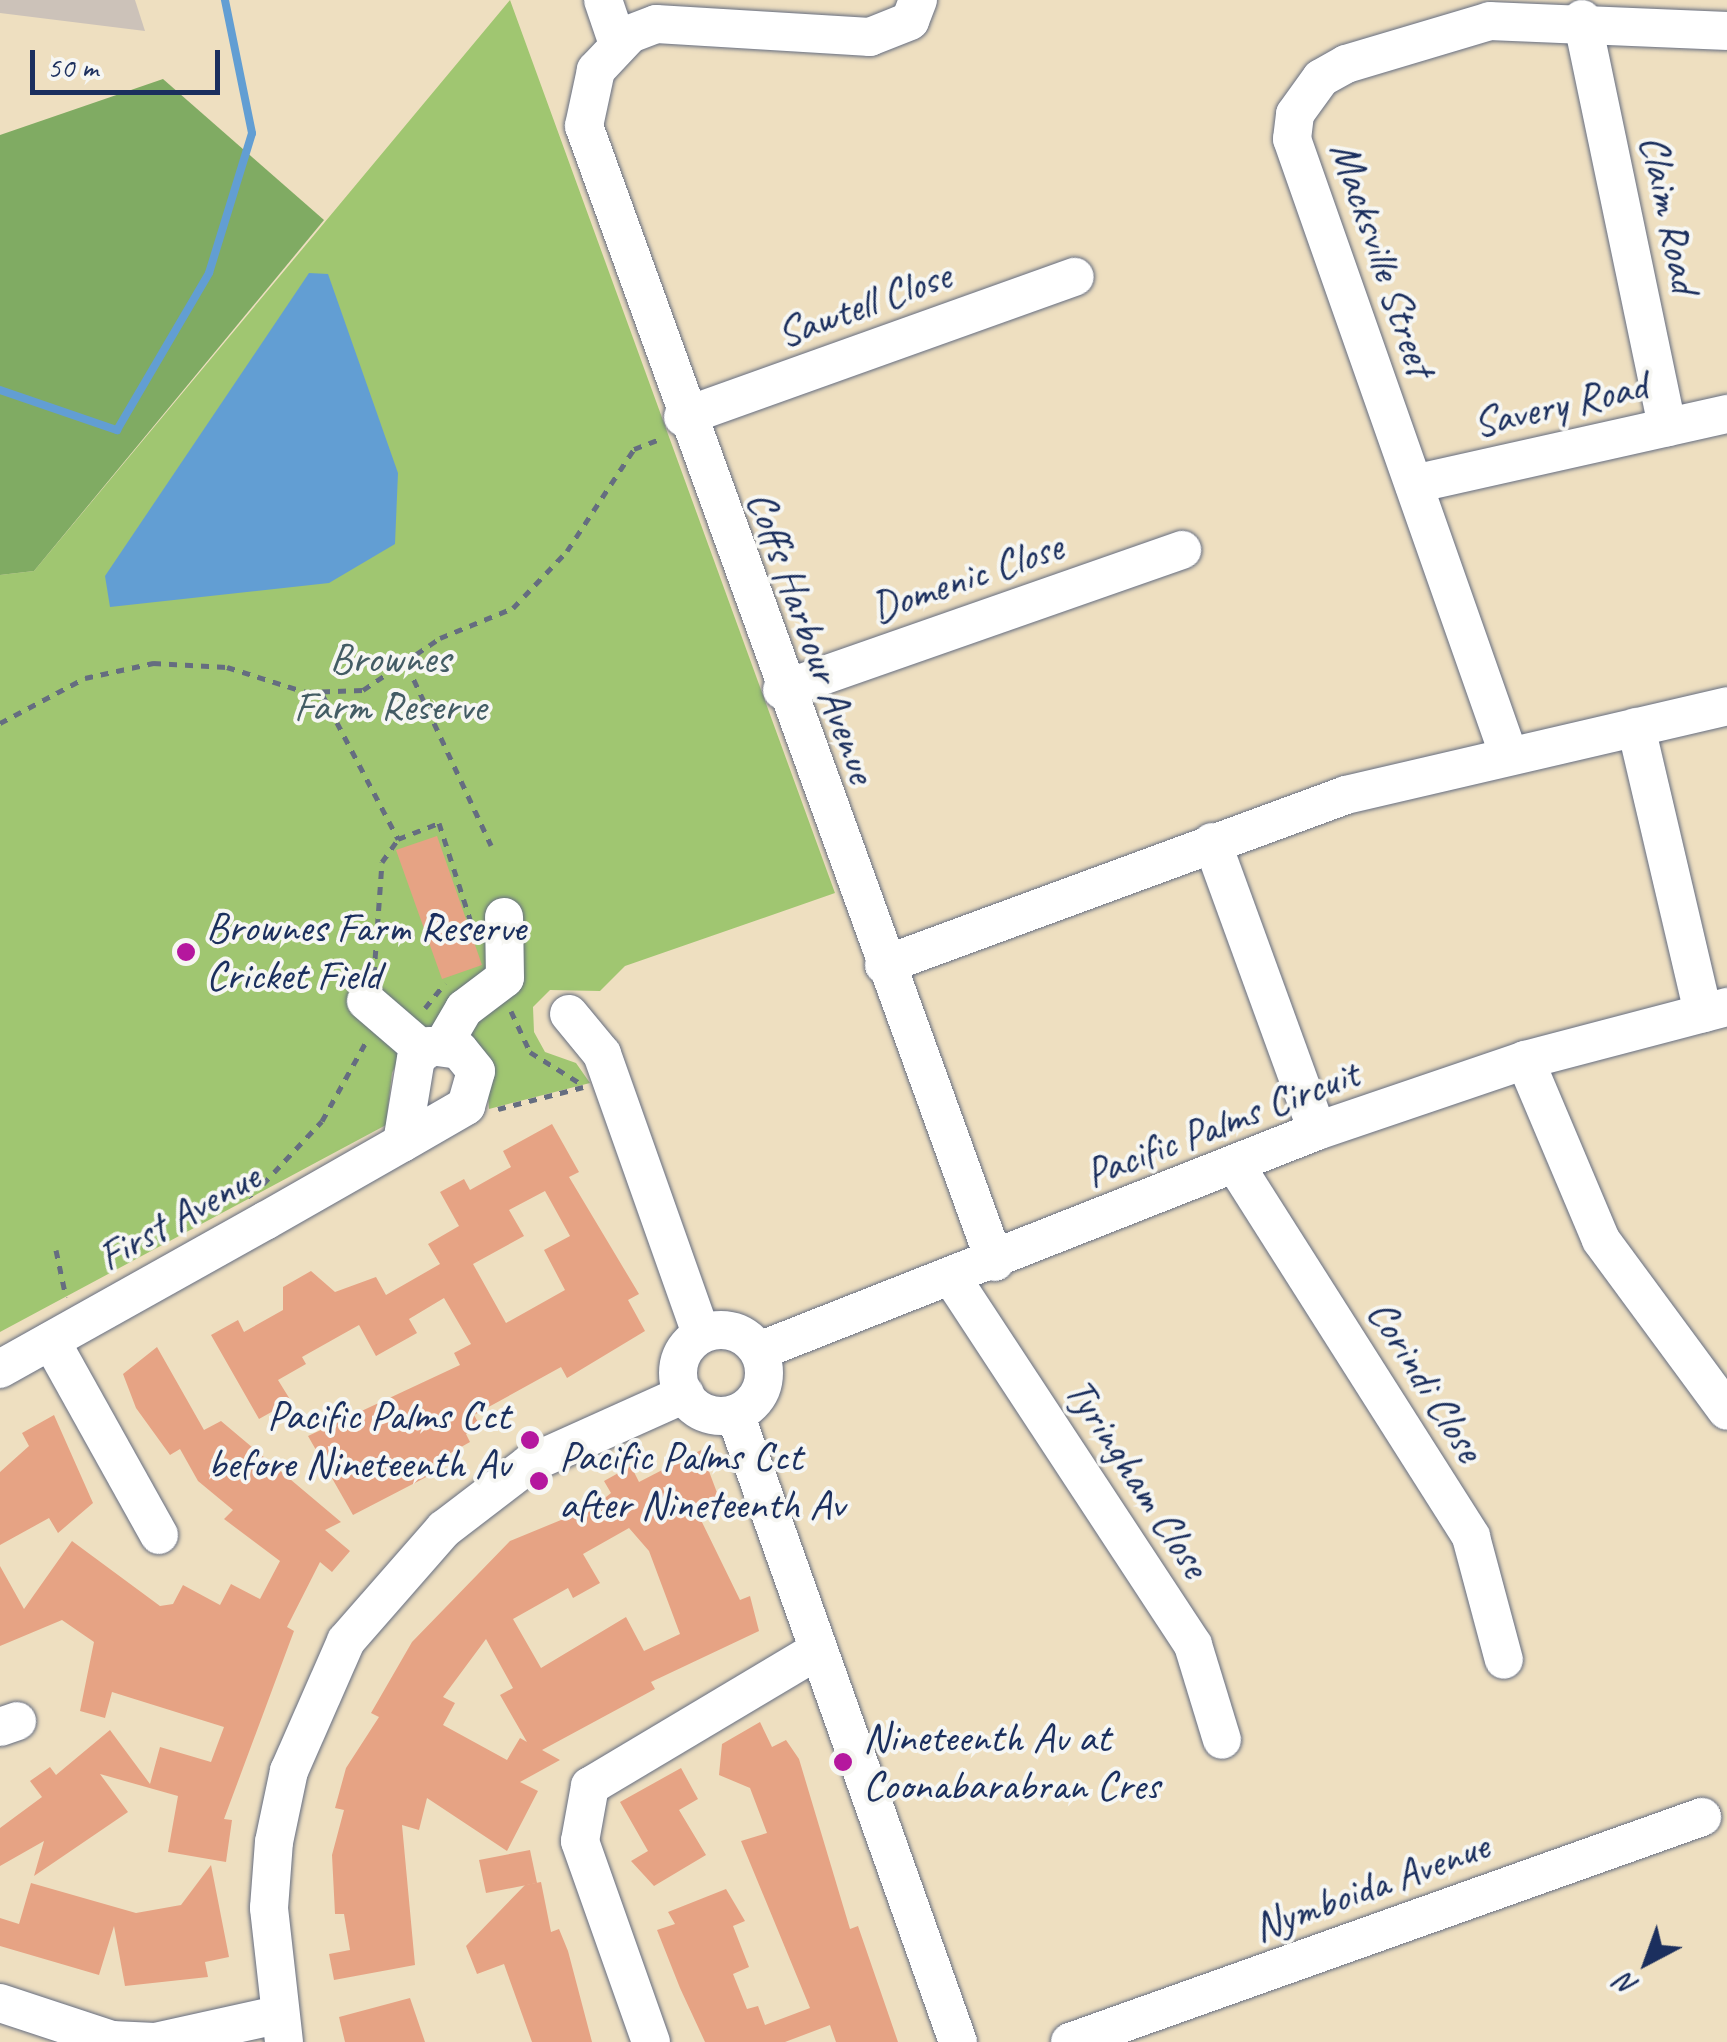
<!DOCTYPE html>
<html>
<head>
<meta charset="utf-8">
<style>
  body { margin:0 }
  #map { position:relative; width:1727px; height:2042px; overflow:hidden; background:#eedfc0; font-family:Caveat,sans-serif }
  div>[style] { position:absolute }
  .industrial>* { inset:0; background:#ccc2b9 }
  .green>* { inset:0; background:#a0c671 }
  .forest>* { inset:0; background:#80ab63 }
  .water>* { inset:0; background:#629ed3 }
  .stream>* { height:8px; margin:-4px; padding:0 4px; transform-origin:4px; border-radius:4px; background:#629ed3 }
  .building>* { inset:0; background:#e6a384 }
  .path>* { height:5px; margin-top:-2.5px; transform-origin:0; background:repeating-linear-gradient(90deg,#656d80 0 8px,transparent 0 16px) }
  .roads { filter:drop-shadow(0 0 2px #656d80) drop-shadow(0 0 2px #656d80) }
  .minor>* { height:38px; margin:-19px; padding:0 19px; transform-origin:19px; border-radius:19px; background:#fff }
  .minor>.ring { margin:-19px; padding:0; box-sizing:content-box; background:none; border:38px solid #fff; border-radius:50% }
  .dots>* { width:28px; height:28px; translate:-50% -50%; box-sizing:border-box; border:5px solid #f6f6f2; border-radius:50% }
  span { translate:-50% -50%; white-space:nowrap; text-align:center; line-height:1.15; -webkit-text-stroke:8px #f6f6f2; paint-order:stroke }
  .street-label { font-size:42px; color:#1b2f5e }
  .park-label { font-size:42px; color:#435c64 }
  .poi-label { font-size:42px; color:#1b2f5e }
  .left { translate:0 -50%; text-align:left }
  .right { translate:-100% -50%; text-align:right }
  .north { position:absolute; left:1597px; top:1912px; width:100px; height:100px; -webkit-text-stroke:8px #f6f6f2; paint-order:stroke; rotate:221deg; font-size:28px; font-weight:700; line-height:40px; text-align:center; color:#1b2f5e }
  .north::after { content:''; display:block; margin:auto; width:35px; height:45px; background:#1b2f5e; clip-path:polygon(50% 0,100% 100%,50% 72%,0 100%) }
  .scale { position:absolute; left:30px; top:50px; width:190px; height:45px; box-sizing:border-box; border:5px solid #1b2f5e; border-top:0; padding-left:12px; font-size:30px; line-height:35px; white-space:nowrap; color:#1b2f5e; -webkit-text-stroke:8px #f6f6f2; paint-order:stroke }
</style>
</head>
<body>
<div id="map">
  <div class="industrial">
    <i style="clip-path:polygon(0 0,135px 0,145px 31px,0 13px)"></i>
  </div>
  <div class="green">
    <i style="clip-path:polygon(510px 0,835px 893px,625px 966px,600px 991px,550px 990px,533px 1007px,534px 1032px,545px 1052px,576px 1063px,590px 1083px,489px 1109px,486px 1059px,407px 1042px,392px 1073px,386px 1125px,0 1332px,0 575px,34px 571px)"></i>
  </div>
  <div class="forest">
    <i style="clip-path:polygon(163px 79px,324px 220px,34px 571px,0 575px,0 135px)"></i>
  </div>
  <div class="water">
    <i style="clip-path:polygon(309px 273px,328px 274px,398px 473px,395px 544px,329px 583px,110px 607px,105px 576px)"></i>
  </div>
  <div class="stream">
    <i style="left:0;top:390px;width:124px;rotate:18.9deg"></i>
    <i style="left:117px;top:430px;width:182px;rotate:-59.6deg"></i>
    <i style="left:209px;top:273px;width:146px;rotate:-72.9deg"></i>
    <i style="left:252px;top:133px;width:136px;rotate:-101.5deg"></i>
  </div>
  <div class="building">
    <i style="clip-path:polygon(437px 836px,482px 965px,442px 979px,396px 850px)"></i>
    <i style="clip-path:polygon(evenodd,552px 1124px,579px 1172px,569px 1177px,639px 1294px,628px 1300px,645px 1331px,567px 1378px,561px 1367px,474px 1415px,480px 1426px,466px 1434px,470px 1442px,431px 1464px,436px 1472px,353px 1515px,308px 1436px,460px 1365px,454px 1353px,471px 1344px,444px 1298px,409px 1319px,417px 1333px,376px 1356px,359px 1325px,302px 1357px,306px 1364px,278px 1380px,291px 1401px,259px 1419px,211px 1335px,238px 1320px,244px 1332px,283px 1310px,283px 1287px,311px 1271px,335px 1292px,376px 1277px,386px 1295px,440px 1264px,428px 1244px,459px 1226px,440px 1192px,464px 1179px,470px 1190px,511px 1167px,503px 1151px,552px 1124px,545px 1191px,570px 1236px,544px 1250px,565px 1290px,506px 1323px,473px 1264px,524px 1236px,509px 1210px,545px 1191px)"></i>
    <i style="clip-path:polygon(157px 1347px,204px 1430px,221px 1421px,341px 1522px,325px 1530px,350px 1551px,332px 1572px,320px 1562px,287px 1627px,294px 1631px,224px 1819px,232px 1820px,226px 1862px,168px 1852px,178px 1796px,100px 1774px,128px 1812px,34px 1876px,44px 1841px,0 1866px,0 1828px,42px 1797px,30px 1781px,50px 1767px,56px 1775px,110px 1730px,150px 1784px,160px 1747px,211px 1762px,224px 1727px,112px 1692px,105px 1718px,80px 1711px,94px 1642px,62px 1620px,0 1646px,0 1566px,24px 1609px,72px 1541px,160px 1606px,173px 1604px,183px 1585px,220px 1605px,231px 1584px,260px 1599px,280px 1561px,224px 1519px,233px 1510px,198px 1481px,180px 1449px,170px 1455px,136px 1408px,123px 1374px)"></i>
    <i style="clip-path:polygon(54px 1415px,93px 1503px,58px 1533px,49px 1518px,0 1545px,0 1472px,29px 1446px,22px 1433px)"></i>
    <i style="clip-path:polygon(evenodd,701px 1450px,722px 1506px,698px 1514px,740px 1600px,750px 1596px,759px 1631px,651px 1682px,655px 1689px,542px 1750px,560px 1760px,520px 1782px,538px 1791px,507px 1851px,427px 1798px,419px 1830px,402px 1825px,415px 1965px,334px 1980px,329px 1954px,350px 1950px,344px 1914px,335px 1914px,332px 1855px,344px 1810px,335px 1808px,346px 1768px,379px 1717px,371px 1713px,412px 1642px,510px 1541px,595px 1506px,611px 1493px,604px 1481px,631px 1466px,639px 1482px,701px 1450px,629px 1528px,649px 1551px,680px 1634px,644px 1651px,626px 1617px,541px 1668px,513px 1619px,568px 1588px,573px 1598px,600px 1583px,583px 1554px,629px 1528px,701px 1450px,486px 1639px,513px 1688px,500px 1695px,527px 1742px,520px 1738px,507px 1760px,443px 1725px,455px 1703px,443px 1697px,486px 1639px)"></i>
    <i style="clip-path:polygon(760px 1722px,772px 1747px,786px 1740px,799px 1759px,850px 1929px,858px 1926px,898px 2042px,836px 2042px,830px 2025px,785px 2042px,705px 2042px,680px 1988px,657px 1930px,675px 1924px,668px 1912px,726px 1889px,745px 1921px,733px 1926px,749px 1967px,733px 1974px,747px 2009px,758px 2006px,765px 2025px,810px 2008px,741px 1841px,767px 1833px,750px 1788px,719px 1775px,722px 1744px)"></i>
    <i style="clip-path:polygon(681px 1768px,698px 1799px,679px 1810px,706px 1855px,654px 1886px,631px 1861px,648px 1851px,620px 1802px)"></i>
    <i style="clip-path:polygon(530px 1850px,537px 1883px,486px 1893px,479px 1860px)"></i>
    <i style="clip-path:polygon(211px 1865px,229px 1957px,205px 1962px,208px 1977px,125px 1986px,114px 1926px,99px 1975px,0 1946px,0 1918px,19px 1924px,31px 1883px,136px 1913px,181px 1905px)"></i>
    <i style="clip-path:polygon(541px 1882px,551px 1932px,559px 1929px,568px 1951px,592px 2042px,532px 2042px,504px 1964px,477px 1974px,466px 1946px,525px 1885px)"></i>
    <i style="clip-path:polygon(410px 1998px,425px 2042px,345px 2042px,339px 2017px)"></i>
  </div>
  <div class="path">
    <i style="left:407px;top:665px;width:199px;rotate:65deg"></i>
    <i style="left:322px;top:694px;width:164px;rotate:62.3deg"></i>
    <i style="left:0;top:723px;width:96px;rotate:-27.9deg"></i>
    <i style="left:85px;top:678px;width:70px;rotate:-12.4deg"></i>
    <i style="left:153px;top:663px;width:74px;rotate:3.1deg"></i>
    <i style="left:227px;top:667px;width:83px;rotate:17.6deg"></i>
    <i style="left:306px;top:692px;width:57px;rotate:-2deg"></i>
    <i style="left:363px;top:690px;width:93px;rotate:-34deg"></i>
    <i style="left:440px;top:638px;width:79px;rotate:-22.3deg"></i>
    <i style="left:513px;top:608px;width:79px;rotate:-46.5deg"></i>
    <i style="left:567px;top:551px;width:122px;rotate:-56.7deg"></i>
    <i style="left:634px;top:449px;width:31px;rotate:-21deg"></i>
    <i style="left:374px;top:974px;width:112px;rotate:-85.9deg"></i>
    <i style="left:382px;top:862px;width:28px;rotate:-55deg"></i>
    <i style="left:398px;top:839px;width:44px;rotate:-21.3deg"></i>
    <i style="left:439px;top:823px;width:104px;rotate:72.1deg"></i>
    <i style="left:425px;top:1008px;width:32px;rotate:-51deg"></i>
    <i style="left:511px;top:1011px;width:45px;rotate:65.1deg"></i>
    <i style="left:530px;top:1052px;width:57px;rotate:32deg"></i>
    <i style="left:498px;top:1109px;width:88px;rotate:-14.5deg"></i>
    <i style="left:242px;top:1183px;width:17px;rotate:57deg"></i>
    <i style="left:263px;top:1184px;width:86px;rotate:-46.9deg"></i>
    <i style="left:322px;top:1121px;width:93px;rotate:-60.9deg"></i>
    <i style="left:56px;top:1250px;width:48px;rotate:78deg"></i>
  </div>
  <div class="roads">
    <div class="minor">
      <i style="left:603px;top:0;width:46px;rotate:71.2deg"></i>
      <i style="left:918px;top:0;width:22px;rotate:111deg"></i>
      <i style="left:910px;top:21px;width:43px;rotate:158.2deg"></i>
      <i style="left:870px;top:37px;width:214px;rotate:-176.5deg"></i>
      <i style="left:656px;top:24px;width:28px;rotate:159deg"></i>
      <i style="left:630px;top:34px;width:50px;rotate:133.4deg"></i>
      <i style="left:596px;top:70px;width:57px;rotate:102.1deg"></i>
      <i style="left:584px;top:126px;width:1208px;rotate:70.11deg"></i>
      <i style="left:1582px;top:19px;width:417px;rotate:78.2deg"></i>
      <i style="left:683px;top:417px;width:416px;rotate:-19.7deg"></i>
      <i style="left:1414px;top:484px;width:321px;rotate:-12.6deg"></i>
      <i style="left:782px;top:690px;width:424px;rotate:-19.3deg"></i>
      <i style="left:1636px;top:727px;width:294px;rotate:76.8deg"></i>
      <i style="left:1509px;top:756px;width:654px;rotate:-109.38deg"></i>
      <i style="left:1292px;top:139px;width:25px;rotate:-83deg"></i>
      <i style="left:1295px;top:114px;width:44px;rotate:-54.2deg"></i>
      <i style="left:1321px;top:78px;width:29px;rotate:-29deg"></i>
      <i style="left:1346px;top:64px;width:150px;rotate:-16.6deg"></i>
      <i style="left:1490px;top:21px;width:237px;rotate:2.4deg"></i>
      <i style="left:1212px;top:842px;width:307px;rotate:70deg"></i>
      <i style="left:884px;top:965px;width:492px;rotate:-20.2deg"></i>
      <i style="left:1346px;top:795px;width:391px;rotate:-13.1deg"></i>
      <i style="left:366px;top:1001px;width:77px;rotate:40.8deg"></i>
      <i style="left:569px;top:1014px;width:52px;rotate:50.5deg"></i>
      <i style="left:602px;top:1054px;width:297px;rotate:70.5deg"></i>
      <i style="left:443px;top:1045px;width:42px;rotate:-59.7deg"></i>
      <i style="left:464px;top:1009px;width:51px;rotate:-37.1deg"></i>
      <i style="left:505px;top:978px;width:61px;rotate:-90.9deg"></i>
      <i style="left:1525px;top:1060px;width:195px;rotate:67.1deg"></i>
      <i style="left:1601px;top:1240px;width:212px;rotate:53.6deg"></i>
      <i style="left:1236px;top:1166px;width:439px;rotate:57.6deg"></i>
      <i style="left:1471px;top:1537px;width:127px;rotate:75deg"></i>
      <i style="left:952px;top:1278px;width:439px;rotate:56.7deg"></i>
      <i style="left:1193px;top:1645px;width:99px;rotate:73deg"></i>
      <i class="ring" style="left:678px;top:1330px;width:48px;height:48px"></i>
      <i style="left:51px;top:1341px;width:222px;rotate:60.9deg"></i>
      <i style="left:759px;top:1351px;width:600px;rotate:-21.52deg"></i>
      <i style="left:1317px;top:1131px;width:220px;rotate:-18.8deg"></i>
      <i style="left:1525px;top:1060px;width:209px;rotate:-14.7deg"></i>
      <i style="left:0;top:1369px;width:304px;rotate:-29.2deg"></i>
      <i style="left:265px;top:1221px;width:158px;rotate:-29.7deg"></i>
      <i style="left:402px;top:1143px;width:74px;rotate:-30deg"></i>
      <i style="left:466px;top:1106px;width:36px;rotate:-74deg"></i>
      <i style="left:476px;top:1071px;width:27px;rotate:-129deg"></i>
      <i style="left:459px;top:1050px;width:29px;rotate:-172deg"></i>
      <i style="left:430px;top:1046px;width:18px;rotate:139deg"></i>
      <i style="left:416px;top:1058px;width:86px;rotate:99.4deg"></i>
      <i style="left:735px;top:1414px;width:666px;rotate:70.45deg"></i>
      <i style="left:0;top:1727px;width:18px;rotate:-19deg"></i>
      <i style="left:0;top:2003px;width:118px;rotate:18.3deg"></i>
      <i style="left:112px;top:2040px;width:43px;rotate:2.7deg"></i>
      <i style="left:155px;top:2042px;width:125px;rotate:-12.5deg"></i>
      <i style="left:284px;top:2042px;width:135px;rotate:-96.4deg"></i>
      <i style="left:269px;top:1908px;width:66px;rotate:-85.7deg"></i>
      <i style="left:274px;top:1842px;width:73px;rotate:-78.1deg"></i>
      <i style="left:289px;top:1771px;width:142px;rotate:-66.3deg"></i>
      <i style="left:346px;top:1641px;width:149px;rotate:-48.8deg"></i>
      <i style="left:444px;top:1529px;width:107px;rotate:-37.4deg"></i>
      <i style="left:529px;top:1464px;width:171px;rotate:-24.2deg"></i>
      <i style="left:651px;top:2042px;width:213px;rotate:-109.5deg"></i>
      <i style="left:580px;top:1841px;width:56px;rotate:-79.7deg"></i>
      <i style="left:590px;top:1786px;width:265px;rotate:-30.8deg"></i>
      <i style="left:1070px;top:2042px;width:671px;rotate:-19.6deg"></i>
    </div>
  </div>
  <div class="dots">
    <i style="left:186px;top:952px;background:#b5179e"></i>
    <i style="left:530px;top:1440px;background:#b5179e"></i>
    <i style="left:539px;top:1481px;background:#b5179e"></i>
    <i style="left:843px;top:1762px;background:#b5179e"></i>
  </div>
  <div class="street-label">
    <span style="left:1669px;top:214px;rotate:78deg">Claim Road</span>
    <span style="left:1382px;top:259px;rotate:71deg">Macksville Street</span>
    <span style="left:864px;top:305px;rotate:-20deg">Sawtell Close</span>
    <span style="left:1560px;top:405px;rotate:-13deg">Savery Road</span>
    <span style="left:967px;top:578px;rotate:-19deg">Domenic Close</span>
    <span style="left:811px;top:637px;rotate:70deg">Coffs Harbour Avenue</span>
    <span style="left:1222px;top:1124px;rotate:-21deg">Pacific Palms Circuit</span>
    <span style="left:179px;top:1217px;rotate:-29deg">First Avenue</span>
    <span style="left:1425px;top:1381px;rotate:58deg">Corindi Close</span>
    <span style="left:1137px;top:1478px;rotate:57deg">Tyringham Close</span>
    <span style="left:1371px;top:1887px;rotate:-20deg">Nymboida Avenue</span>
  </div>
  <div class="park-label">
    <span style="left:390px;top:683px">Brownes<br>Farm Reserve</span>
  </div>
  <div class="poi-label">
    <span class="left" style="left:206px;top:952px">Brownes Farm Reserve<br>Cricket Field</span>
    <span class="right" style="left:510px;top:1440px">Pacific Palms Cct<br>before Nineteenth Av</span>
    <span class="left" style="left:559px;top:1481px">Pacific Palms Cct<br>after Nineteenth Av</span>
    <span class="left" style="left:863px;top:1762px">Nineteenth Av at<br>Coonabarabran Cres</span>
  </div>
  <div class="north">N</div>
  <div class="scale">50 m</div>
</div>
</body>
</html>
